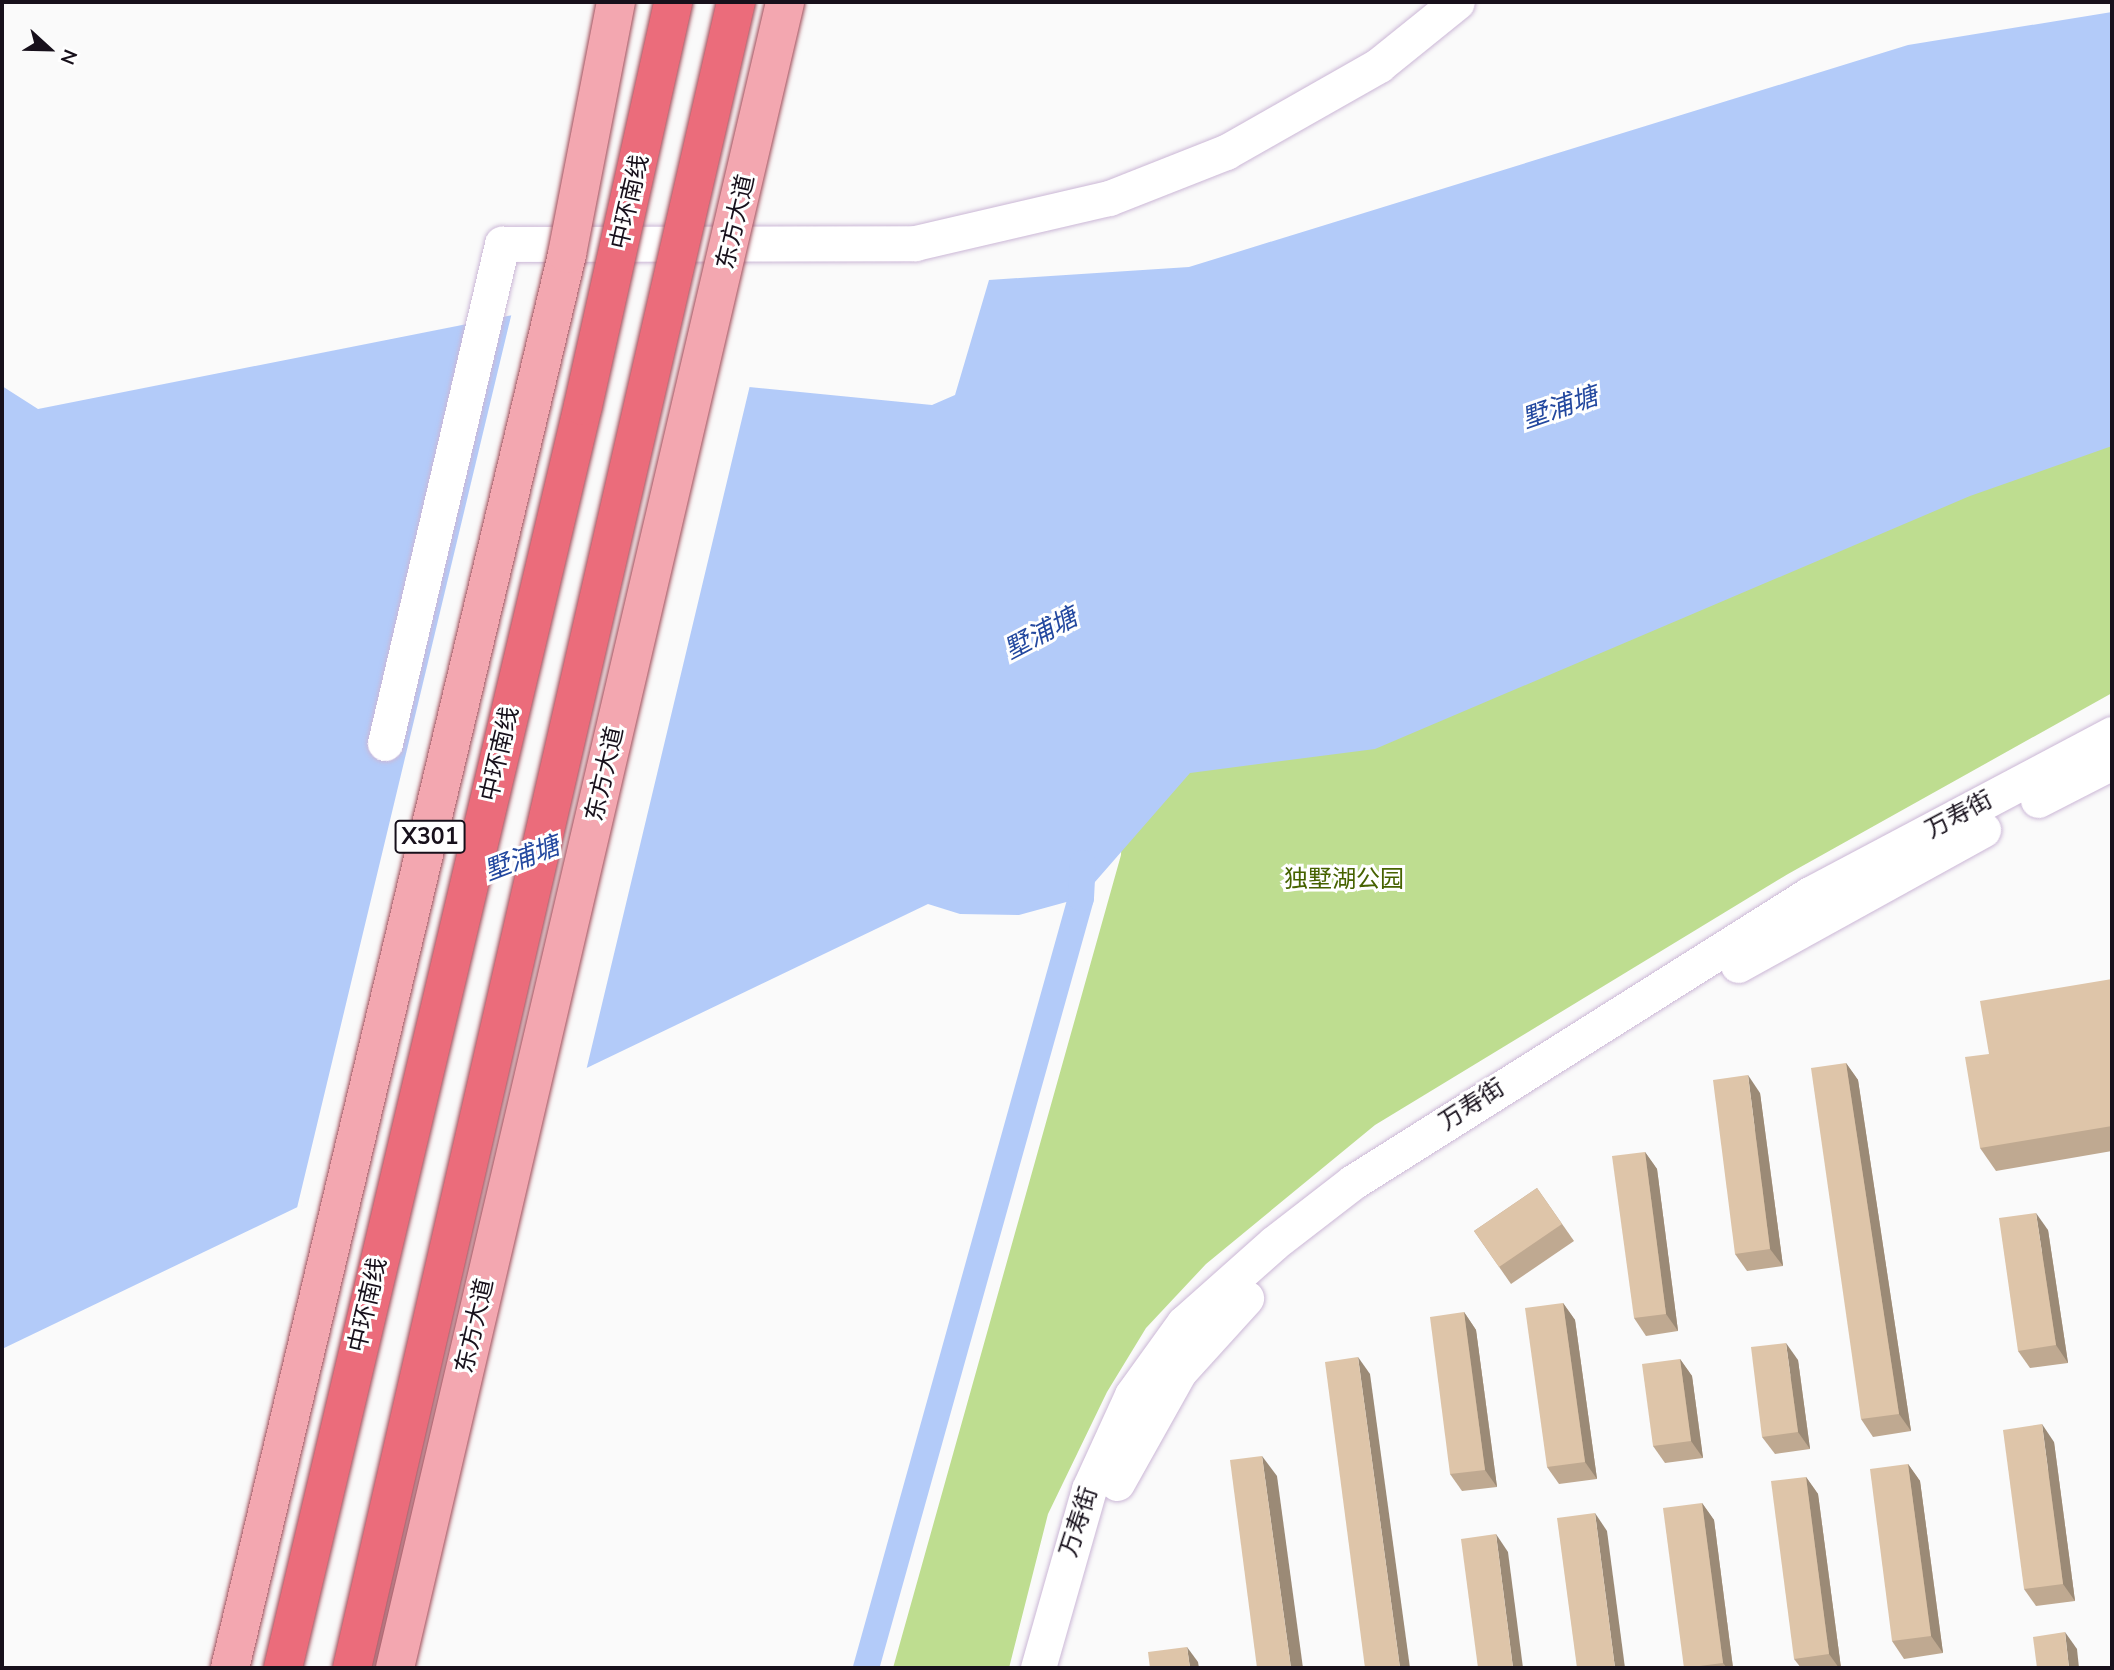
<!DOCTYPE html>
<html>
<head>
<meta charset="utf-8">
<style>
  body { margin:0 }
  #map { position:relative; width:2114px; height:1670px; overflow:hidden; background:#fafafa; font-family:"Nunito Sans","Noto Sans SC",sans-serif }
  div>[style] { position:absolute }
  .green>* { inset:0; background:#bedd90 }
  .water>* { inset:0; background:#b3cbf9 }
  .pier>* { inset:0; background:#fafafa }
  .canal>* { height:26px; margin:-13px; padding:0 13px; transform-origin:13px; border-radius:13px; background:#b3cbf9 }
  .roads { filter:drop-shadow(0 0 2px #cbb7d6) drop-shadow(0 0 2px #cbb7d6) }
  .secondary>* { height:35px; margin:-17.5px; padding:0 17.5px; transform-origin:17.5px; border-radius:17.5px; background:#fff }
  .bridges { filter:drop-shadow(0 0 2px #a14c59) drop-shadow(0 0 2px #a14c59) }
  .primary-bridge>* { height:38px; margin:-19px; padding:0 19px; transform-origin:19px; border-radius:19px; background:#f3a7b0 }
  .highway-bridge>* { height:38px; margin:-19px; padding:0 19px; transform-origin:19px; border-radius:19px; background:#eb6c7b }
  .wall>* { inset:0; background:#bfa991 }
  .shaded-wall>* { inset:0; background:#9b8a76 }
  .building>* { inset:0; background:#dec5a9 }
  span { translate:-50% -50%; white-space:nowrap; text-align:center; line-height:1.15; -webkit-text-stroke:6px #fff; paint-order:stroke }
  .shield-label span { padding:2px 5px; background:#fff; border:2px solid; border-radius:5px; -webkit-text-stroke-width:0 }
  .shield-label { font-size:23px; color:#17101b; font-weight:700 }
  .street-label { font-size:24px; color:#17101b }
  .park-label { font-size:24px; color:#466200 }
  .water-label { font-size:26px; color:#23489f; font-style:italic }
  .frame { position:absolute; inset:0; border:4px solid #17101b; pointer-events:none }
  .north { position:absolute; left:14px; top:14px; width:70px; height:70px; -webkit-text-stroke:5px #fff; paint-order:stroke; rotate:112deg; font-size:19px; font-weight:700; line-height:28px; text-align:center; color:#17101b }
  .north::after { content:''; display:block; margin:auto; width:24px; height:32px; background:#17101b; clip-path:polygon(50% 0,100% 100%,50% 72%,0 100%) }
</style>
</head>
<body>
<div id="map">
  <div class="green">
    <i style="clip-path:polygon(2112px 366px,2112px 693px,1788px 874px,1375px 1125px,1206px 1264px,1146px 1328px,1107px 1392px,1048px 1514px,1009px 1668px,893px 1668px,1121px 855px,1124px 773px)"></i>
  </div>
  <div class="water">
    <i style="clip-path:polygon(2112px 12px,2112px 446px,1970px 496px,1375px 749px,1190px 773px,1081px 898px,1019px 915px,960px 914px,928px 904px,2px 1349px,2px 386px,38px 409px,573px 303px,530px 445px,641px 474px,699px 382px,932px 405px,955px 395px,989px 280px,1189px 267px,1908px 45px)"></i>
  </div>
  <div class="pier">
    <i style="clip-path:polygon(573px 300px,534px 443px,639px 470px,696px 380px,751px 381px,586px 1071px,297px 1208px,512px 312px)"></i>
  </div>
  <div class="canal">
    <i style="left:866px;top:1668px;width:799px;rotate:-74.4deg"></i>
    <i style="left:1081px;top:898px;width:35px;rotate:-87deg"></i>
  </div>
  <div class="roads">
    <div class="secondary">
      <i style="left:385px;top:743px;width:513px;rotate:-76.8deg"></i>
      <i style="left:502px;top:244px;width:413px;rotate:-0.1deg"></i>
      <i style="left:915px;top:243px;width:199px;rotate:-13.1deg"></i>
      <i style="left:1109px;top:198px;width:126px;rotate:-21.5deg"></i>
      <i style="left:1226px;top:152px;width:176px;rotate:-29.6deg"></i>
      <i style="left:1379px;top:65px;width:100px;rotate:-38.9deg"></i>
      <i style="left:2038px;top:800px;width:83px;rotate:-27.2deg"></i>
      <i style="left:1738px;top:965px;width:280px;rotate:-28.9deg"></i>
      <i style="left:1117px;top:1483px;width:127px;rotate:-60.8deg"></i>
      <i style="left:1179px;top:1372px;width:100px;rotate:-47.8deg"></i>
      <i style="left:1038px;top:1668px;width:186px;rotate:-74.1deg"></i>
      <i style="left:1089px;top:1489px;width:103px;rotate:-65.4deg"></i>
      <i style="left:1132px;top:1395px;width:89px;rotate:-54.2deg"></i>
      <i style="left:1184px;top:1323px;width:120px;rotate:-41.6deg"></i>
      <i style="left:1274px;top:1243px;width:100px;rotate:-37.7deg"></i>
      <i style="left:1353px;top:1182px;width:540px;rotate:-32.22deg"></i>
      <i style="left:1810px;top:894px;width:342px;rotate:-27.9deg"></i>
    </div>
  </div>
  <div class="bridges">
    <div class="primary-bridge">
      <i style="left:230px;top:1668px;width:1454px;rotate:-76.59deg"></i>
      <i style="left:567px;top:254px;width:257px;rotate:-79deg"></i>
      <i style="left:395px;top:1668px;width:1711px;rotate:-76.82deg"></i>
    </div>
    <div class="highway-bridge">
      <i style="left:283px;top:1668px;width:1297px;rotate:-76.63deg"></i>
      <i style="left:583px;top:406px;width:414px;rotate:-77.4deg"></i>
      <i style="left:352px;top:1668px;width:1710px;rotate:-77.02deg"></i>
    </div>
  </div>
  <div class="wall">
    <i style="clip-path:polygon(2112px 979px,2112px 1151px,1996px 1171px,1980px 1148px,1989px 1054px)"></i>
    <i style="clip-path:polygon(1846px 1063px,1858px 1080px,1911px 1431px,1873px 1437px,1861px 1419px)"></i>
    <i style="clip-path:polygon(1760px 1093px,1783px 1266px,1747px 1271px,1735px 1254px)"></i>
    <i style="clip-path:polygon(1645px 1152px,1657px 1169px,1678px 1331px,1646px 1336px,1634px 1318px)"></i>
    <i style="clip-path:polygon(1537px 1188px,1574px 1241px,1511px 1284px,1474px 1231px)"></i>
    <i style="clip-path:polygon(2048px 1230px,2068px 1363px,2030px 1368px,2018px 1351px)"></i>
    <i style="clip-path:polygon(1563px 1303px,1575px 1320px,1597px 1479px,1559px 1484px,1547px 1467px)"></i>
    <i style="clip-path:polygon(1464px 1312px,1476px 1330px,1497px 1487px,1462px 1491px,1450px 1474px)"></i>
    <i style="clip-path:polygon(1680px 1359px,1692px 1376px,1703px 1458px,1665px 1463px,1653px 1446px)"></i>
    <i style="clip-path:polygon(1798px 1360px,1810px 1449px,1775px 1454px,1762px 1437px)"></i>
    <i style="clip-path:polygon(2054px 1442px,2075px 1601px,2036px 1606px,2024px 1589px)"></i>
    <i style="clip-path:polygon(1908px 1464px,1920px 1481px,1943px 1653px,1904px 1659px,1892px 1641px)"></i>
    <i style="clip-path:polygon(1806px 1477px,1818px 1494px,1841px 1668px,1801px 1668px,1794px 1659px)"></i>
    <i style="clip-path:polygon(1702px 1503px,1714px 1520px,1733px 1668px,1685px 1668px)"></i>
  </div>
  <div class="shaded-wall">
    <i style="clip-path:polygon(1846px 1063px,1858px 1080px,1911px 1431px,1899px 1414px)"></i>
    <i style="clip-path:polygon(1748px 1075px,1760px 1093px,1783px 1266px,1770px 1249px)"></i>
    <i style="clip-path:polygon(1645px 1152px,1657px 1169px,1678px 1331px,1666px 1314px)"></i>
    <i style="clip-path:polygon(2036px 1213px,2048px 1230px,2068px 1363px,2056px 1345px)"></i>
    <i style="clip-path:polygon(1563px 1303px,1575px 1320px,1597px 1479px,1585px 1462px)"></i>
    <i style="clip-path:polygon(1464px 1312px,1476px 1330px,1497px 1487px,1485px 1470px)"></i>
    <i style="clip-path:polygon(1786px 1343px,1798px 1360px,1810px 1449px,1798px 1432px)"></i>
    <i style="clip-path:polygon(1358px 1357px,1370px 1374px,1410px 1668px,1400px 1668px)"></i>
    <i style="clip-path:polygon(1680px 1359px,1692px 1376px,1703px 1458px,1691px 1441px)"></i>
    <i style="clip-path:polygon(2042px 1424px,2054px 1442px,2075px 1601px,2063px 1584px)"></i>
    <i style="clip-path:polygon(1262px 1456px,1277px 1476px,1303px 1668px,1291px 1668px)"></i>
    <i style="clip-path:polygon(1908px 1464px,1920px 1481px,1943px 1653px,1931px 1636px)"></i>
    <i style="clip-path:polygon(1806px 1477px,1818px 1494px,1841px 1668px,1839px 1668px,1829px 1654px)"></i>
    <i style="clip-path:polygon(1702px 1503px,1714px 1520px,1733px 1668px,1727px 1668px,1723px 1663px)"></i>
    <i style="clip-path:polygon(1595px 1513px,1607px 1531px,1625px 1668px,1615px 1668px)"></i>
    <i style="clip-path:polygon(1496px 1534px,1508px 1552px,1523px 1668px,1513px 1668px)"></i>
    <i style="clip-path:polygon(2065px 1632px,2077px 1649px,2079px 1668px,2069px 1668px)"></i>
    <i style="clip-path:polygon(1187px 1647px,1198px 1662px,1199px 1668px,1190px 1668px)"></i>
  </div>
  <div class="building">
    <i style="clip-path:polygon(2112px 979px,2112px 1126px,1980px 1148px,1965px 1057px,1989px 1054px,1980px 1001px)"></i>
    <i style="clip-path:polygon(1846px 1063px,1899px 1414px,1861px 1419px,1811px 1068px)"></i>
    <i style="clip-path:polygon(1748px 1075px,1770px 1249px,1735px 1254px,1713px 1080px)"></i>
    <i style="clip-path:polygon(1645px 1152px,1666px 1314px,1634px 1318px,1612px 1156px)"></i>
    <i style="clip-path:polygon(1537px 1188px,1562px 1224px,1499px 1267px,1474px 1231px)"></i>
    <i style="clip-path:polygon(2036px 1213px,2056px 1345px,2018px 1351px,1999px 1218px)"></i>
    <i style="clip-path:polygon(1563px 1303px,1585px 1462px,1547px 1467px,1525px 1308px)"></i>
    <i style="clip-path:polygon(1464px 1312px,1485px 1470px,1450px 1474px,1430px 1317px)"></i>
    <i style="clip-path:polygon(1786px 1343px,1798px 1432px,1762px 1437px,1751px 1347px)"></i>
    <i style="clip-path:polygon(1358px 1357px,1400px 1668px,1365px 1668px,1325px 1362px)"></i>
    <i style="clip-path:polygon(1680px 1359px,1691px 1441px,1653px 1446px,1642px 1364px)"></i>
    <i style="clip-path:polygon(2042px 1424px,2063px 1584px,2024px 1589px,2003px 1430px)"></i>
    <i style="clip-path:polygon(1262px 1456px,1291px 1668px,1257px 1668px,1230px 1460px)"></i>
    <i style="clip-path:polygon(1908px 1464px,1931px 1636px,1892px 1641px,1870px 1469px)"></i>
    <i style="clip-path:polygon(1806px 1477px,1829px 1654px,1794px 1659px,1771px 1481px)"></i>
    <i style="clip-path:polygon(1702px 1503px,1723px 1663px,1684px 1668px,1663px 1508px)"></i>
    <i style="clip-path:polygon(1595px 1513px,1615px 1668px,1577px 1668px,1557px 1518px)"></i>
    <i style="clip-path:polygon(1496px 1534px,1513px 1668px,1478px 1668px,1461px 1539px)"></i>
    <i style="clip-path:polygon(2065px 1632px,2069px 1668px,2037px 1668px,2033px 1637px)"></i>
    <i style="clip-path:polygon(1187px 1647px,1190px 1668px,1150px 1668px,1148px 1652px)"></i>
  </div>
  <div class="shield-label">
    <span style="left:430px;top:837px">X301</span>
  </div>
  <div class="street-label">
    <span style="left:630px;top:202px;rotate:-77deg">中环南线</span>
    <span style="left:736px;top:222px;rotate:-77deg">东方大道</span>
    <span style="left:500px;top:754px;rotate:-77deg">中环南线</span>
    <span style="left:605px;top:774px;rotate:-77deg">东方大道</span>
    <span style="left:1959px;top:815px;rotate:-28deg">万寿街</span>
    <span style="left:1472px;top:1105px;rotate:-33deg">万寿街</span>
    <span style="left:368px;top:1305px;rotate:-77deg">中环南线</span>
    <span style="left:475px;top:1326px;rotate:-77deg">东方大道</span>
    <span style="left:1079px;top:1522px;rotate:-72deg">万寿街</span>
  </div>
  <div class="park-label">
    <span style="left:1344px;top:880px">独墅湖公园</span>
  </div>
  <div class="water-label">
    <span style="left:1560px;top:408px;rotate:-19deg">墅浦塘</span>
    <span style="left:1041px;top:634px;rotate:-28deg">墅浦塘</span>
    <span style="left:522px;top:859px;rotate:-21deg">墅浦塘</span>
  </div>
  <div class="frame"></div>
  <div class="north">N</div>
</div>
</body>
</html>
